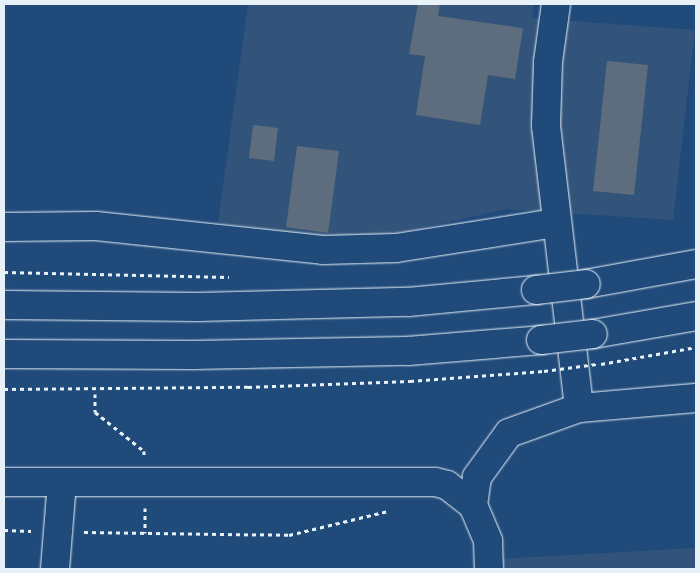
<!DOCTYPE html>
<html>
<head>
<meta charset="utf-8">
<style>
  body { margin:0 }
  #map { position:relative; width:700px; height:573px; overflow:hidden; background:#1f4a7a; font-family:Kalam,sans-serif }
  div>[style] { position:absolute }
  .built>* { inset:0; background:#32547b }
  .building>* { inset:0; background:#5d6d7d }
  .path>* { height:3px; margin-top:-1.5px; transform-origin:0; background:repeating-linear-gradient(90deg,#e8f1f8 0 4px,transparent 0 8px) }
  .roads { filter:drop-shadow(0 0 1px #e8f1f8) drop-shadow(0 0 1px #e8f1f8) }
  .street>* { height:28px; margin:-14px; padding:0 14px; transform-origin:14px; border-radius:14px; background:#1f4a7a }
  .secondary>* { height:28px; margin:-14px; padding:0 14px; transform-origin:14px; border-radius:14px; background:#1f4a7a }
  .path-bridge>* { height:3px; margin-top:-1.5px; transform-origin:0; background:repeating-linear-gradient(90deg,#e8f1f8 0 4px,transparent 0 8px) }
  .bridges { filter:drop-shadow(0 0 1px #e8f1f8) drop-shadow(0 0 1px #e8f1f8) }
  .secondary-bridge>* { height:28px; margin:-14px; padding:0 14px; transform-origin:14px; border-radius:14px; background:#1f4a7a }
  span { translate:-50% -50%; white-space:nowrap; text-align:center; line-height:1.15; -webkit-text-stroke:4px #1f4a7a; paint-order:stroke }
  .frame { position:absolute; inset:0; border:5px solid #e8f1f8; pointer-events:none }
</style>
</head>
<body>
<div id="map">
  <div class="built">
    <i style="clip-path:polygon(248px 4px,534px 4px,532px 18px,695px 30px,673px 220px,506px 209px,391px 235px,316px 236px,218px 223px)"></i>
    <i style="clip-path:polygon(696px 548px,696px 569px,502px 569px,501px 559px)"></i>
  </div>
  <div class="building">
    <i style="clip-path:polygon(418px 4px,440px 4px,438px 16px,523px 28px,515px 79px,488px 75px,480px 125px,416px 115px,425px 56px,409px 54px)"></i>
    <i style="clip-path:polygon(607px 61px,648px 65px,634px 195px,593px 191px)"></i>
    <i style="clip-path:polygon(253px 125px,278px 128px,274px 161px,249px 158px)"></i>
    <i style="clip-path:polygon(297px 146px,339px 151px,328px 233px,286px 227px)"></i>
  </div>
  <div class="path">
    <i style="left:4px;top:272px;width:225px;rotate:1.3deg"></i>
    <i style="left:601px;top:364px;width:97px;rotate:-10.1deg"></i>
    <i style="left:4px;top:389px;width:244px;rotate:-0.5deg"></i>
    <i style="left:248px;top:387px;width:162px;rotate:-2.1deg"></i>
    <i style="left:410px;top:381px;width:134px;rotate:-4.3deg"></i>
    <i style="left:95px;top:394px;width:18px;rotate:90deg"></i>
    <i style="left:95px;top:412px;width:63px;rotate:38.5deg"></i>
    <i style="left:144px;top:451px;width:4px;rotate:90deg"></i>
    <i style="left:145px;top:508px;width:25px;rotate:90deg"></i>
    <i style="left:4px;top:530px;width:27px;rotate:2deg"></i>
    <i style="left:84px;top:532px;width:205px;rotate:0.8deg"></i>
    <i style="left:289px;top:535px;width:102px;rotate:-13.6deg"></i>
  </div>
  <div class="roads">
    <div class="street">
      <i style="left:556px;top:4px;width:59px;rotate:97.9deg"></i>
      <i style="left:548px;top:62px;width:64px;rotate:91.8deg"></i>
      <i style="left:546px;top:126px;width:284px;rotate:83.3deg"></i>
      <i style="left:4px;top:227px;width:92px;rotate:-0.6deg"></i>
      <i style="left:96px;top:226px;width:228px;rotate:6deg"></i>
      <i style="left:323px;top:250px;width:73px;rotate:-1.6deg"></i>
      <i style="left:396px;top:248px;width:162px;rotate:-8.9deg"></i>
      <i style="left:4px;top:482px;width:431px"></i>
      <i style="left:435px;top:482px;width:12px;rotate:14deg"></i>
      <i style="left:447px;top:485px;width:33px;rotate:38deg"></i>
      <i style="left:473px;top:505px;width:39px;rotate:67deg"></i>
      <i style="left:488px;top:541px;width:28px;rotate:88deg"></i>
      <i style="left:473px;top:505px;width:28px;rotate:-82deg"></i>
      <i style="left:477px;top:477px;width:54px;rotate:-54deg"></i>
      <i style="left:509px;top:433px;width:74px;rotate:-19.7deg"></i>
      <i style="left:579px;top:408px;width:117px;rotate:-4.9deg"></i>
      <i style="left:55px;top:569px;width:87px;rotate:-85.4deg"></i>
    </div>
    <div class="secondary">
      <i style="left:586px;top:284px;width:112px;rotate:-10.3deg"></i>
      <i style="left:4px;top:305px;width:194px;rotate:0.6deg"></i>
      <i style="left:198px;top:307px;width:210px;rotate:-1.4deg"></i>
      <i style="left:408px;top:302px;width:129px;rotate:-5.4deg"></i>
      <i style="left:593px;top:334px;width:105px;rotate:-9.9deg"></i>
      <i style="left:4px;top:354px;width:189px;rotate:0.3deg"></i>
      <i style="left:193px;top:355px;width:215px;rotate:-1.1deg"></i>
      <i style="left:408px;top:351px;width:133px;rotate:-4.7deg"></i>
    </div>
  </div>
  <div class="path-bridge">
    <i style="left:544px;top:371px;width:53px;rotate:-7.5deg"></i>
  </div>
  <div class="bridges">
    <div class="secondary-bridge">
      <i style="left:536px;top:290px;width:50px;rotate:-6.8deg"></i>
      <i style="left:541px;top:340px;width:52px;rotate:-6.6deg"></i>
    </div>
  </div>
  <div class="frame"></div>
</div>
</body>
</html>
